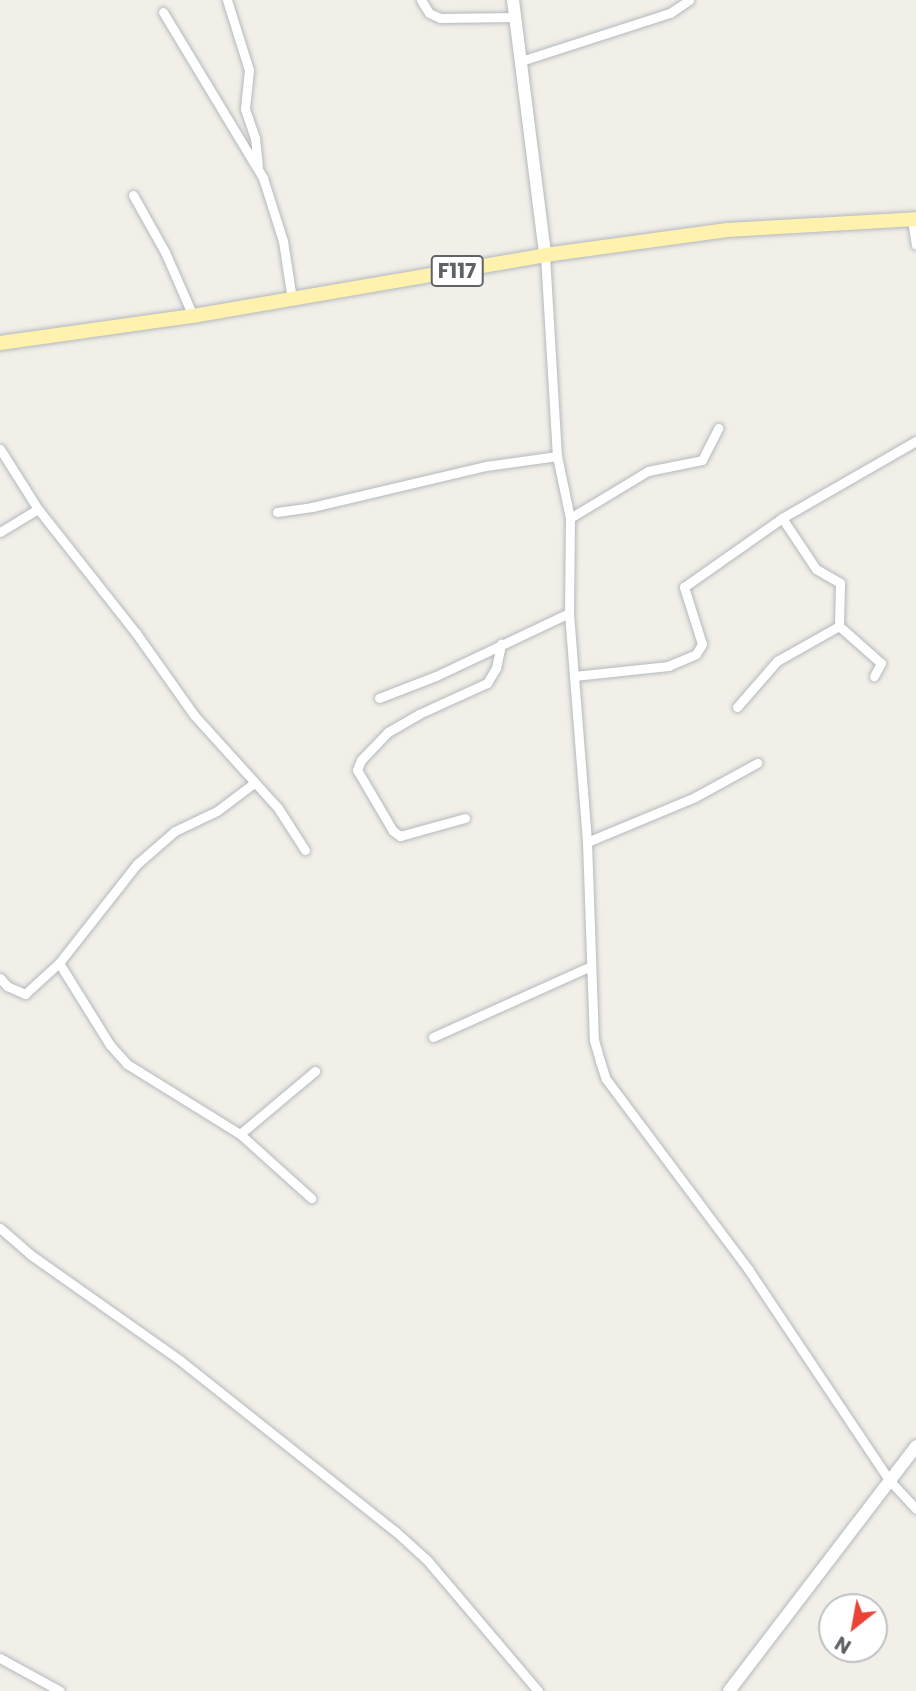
<!DOCTYPE html>
<html>
<head>
<meta charset="utf-8">
<style>
  body { margin:0 }
  #map { position:relative; width:916px; height:1691px; overflow:hidden; background:#f1efe8; font-family:Poppins,sans-serif }
  div>[style] { position:absolute }
  .roads { filter:drop-shadow(0 0 2px #b5b8bc) drop-shadow(0 0 2px #b5b8bc) }
  .minor>* { height:9px; margin:-4.5px; padding:0 4.5px; transform-origin:4.5px; border-radius:4.5px; background:#fff }
  .secondary>* { height:12px; margin:-6px; padding:0 6px; transform-origin:6px; border-radius:6px; background:#fff }
  .primary>* { height:14px; margin:-7px; padding:0 7px; transform-origin:7px; border-radius:7px; background:#fff2af }
  span { translate:-50% -50%; white-space:nowrap; text-align:center; line-height:1.15; -webkit-text-stroke:5px #fff; paint-order:stroke }
  .shield-label span { padding:2px 5px; background:#fff; border:2px solid; border-radius:5px; -webkit-text-stroke-width:0 }
  .shield-label { font-size:21px; color:#5f6368; font-weight:700 }
  .north { position:absolute; left:818px; top:1593px; width:70px; height:70px; box-sizing:border-box; background:#fff; border:2px solid #bfc1c3; border-radius:50%; rotate:211deg; font-size:19px; font-weight:700; line-height:28px; text-align:center; color:#5f6368 }
  .north::after { content:''; display:block; margin:auto; width:24px; height:32px; background:#ea4335; clip-path:polygon(50% 0,100% 100%,50% 72%,0 100%) }
</style>
</head>
<body>
<div id="map">
  <div class="roads">
    <div class="minor">
      <i style="left:227px;top:0;width:73px;rotate:72.6deg"></i>
      <i style="left:249px;top:70px;width:39px;rotate:96deg"></i>
      <i style="left:245px;top:109px;width:31px;rotate:71deg"></i>
      <i style="left:255px;top:138px;width:28px;rotate:84deg"></i>
      <i style="left:421px;top:0;width:15px;rotate:58deg"></i>
      <i style="left:429px;top:13px;width:12px;rotate:24deg"></i>
      <i style="left:440px;top:18px;width:75px;rotate:-0.8deg"></i>
      <i style="left:163px;top:12px;width:194px;rotate:58.9deg"></i>
      <i style="left:263px;top:178px;width:66px;rotate:72.4deg"></i>
      <i style="left:283px;top:241px;width:59px;rotate:81.2deg"></i>
      <i style="left:521px;top:61px;width:157px;rotate:-17.9deg"></i>
      <i style="left:670px;top:13px;width:23px;rotate:-34deg"></i>
      <i style="left:133px;top:195px;width:65px;rotate:60.7deg"></i>
      <i style="left:165px;top:252px;width:70px;rotate:66.4deg"></i>
      <i style="left:912px;top:220px;width:25px;rotate:81deg"></i>
      <i style="left:545px;top:255px;width:201px;rotate:86.6deg"></i>
      <i style="left:557px;top:456px;width:63px;rotate:78.2deg"></i>
      <i style="left:570px;top:518px;width:95px;rotate:90.6deg"></i>
      <i style="left:569px;top:613px;width:230px;rotate:85.5deg"></i>
      <i style="left:587px;top:842px;width:198px;rotate:88deg"></i>
      <i style="left:594px;top:1040px;width:22px;rotate:74deg"></i>
      <i style="left:600px;top:1061px;width:19px;rotate:72deg"></i>
      <i style="left:606px;top:1079px;width:237px;rotate:53.2deg"></i>
      <i style="left:748px;top:1269px;width:255px;rotate:56.2deg"></i>
      <i style="left:890px;top:1481px;width:38px;rotate:47deg"></i>
      <i style="left:0;top:449px;width:71px;rotate:57.7deg"></i>
      <i style="left:38px;top:509px;width:158px;rotate:51.7deg"></i>
      <i style="left:136px;top:633px;width:100px;rotate:54.7deg"></i>
      <i style="left:194px;top:715px;width:125px;rotate:47.9deg"></i>
      <i style="left:278px;top:808px;width:50px;rotate:57.3deg"></i>
      <i style="left:277px;top:512px;width:35px;rotate:-8deg"></i>
      <i style="left:312px;top:507px;width:179px;rotate:-13.3deg"></i>
      <i style="left:486px;top:466px;width:72px;rotate:-8deg"></i>
      <i style="left:570px;top:518px;width:91px;rotate:-31.1deg"></i>
      <i style="left:648px;top:471px;width:55px;rotate:-11.5deg"></i>
      <i style="left:702px;top:460px;width:36px;rotate:-63deg"></i>
      <i style="left:782px;top:518px;width:155px;rotate:-29.9deg"></i>
      <i style="left:0;top:532px;width:44px;rotate:-31.2deg"></i>
      <i style="left:839px;top:626px;width:56px;rotate:41.4deg"></i>
      <i style="left:881px;top:663px;width:15px;rotate:118deg"></i>
      <i style="left:574px;top:676px;width:95px;rotate:-6.1deg"></i>
      <i style="left:668px;top:666px;width:30px;rotate:-23deg"></i>
      <i style="left:696px;top:654px;width:12px;rotate:-59deg"></i>
      <i style="left:702px;top:644px;width:60px;rotate:-107.5deg"></i>
      <i style="left:684px;top:587px;width:120px;rotate:-35.1deg"></i>
      <i style="left:782px;top:518px;width:61px;rotate:56.3deg"></i>
      <i style="left:816px;top:569px;width:28px;rotate:30deg"></i>
      <i style="left:840px;top:583px;width:43px;rotate:91.3deg"></i>
      <i style="left:379px;top:698px;width:61px;rotate:-21.1deg"></i>
      <i style="left:436px;top:676px;width:147px;rotate:-25.3deg"></i>
      <i style="left:737px;top:707px;width:61px;rotate:-49deg"></i>
      <i style="left:777px;top:661px;width:71px;rotate:-29.4deg"></i>
      <i style="left:465px;top:818px;width:67px;rotate:164.5deg"></i>
      <i style="left:400px;top:836px;width:9px;rotate:-144deg"></i>
      <i style="left:393px;top:831px;width:71px;rotate:-120.5deg"></i>
      <i style="left:357px;top:770px;width:11px;rotate:-68deg"></i>
      <i style="left:361px;top:760px;width:39px;rotate:-46deg"></i>
      <i style="left:388px;top:732px;width:36px;rotate:-30deg"></i>
      <i style="left:419px;top:714px;width:75px;rotate:-24.5deg"></i>
      <i style="left:487px;top:683px;width:17px;rotate:-59deg"></i>
      <i style="left:496px;top:668px;width:25px;rotate:-78deg"></i>
      <i style="left:587px;top:842px;width:117px;rotate:-22.6deg"></i>
      <i style="left:695px;top:797px;width:71px;rotate:-28.7deg"></i>
      <i style="left:59px;top:963px;width:97px;rotate:58.1deg"></i>
      <i style="left:110px;top:1045px;width:25px;rotate:48deg"></i>
      <i style="left:127px;top:1064px;width:133px;rotate:31.8deg"></i>
      <i style="left:240px;top:1134px;width:96px;rotate:42deg"></i>
      <i style="left:0;top:978px;width:11px;rotate:49deg"></i>
      <i style="left:7px;top:986px;width:20px;rotate:24deg"></i>
      <i style="left:25px;top:994px;width:46px;rotate:-42.4deg"></i>
      <i style="left:59px;top:963px;width:126px;rotate:-51.8deg"></i>
      <i style="left:137px;top:864px;width:50px;rotate:-41deg"></i>
      <i style="left:175px;top:831px;width:47px;rotate:-25.5deg"></i>
      <i style="left:217px;top:811px;width:46px;rotate:-37.1deg"></i>
      <i style="left:433px;top:1037px;width:173px;rotate:-24.2deg"></i>
      <i style="left:240px;top:1134px;width:98px;rotate:-40deg"></i>
      <i style="left:0;top:1228px;width:41px;rotate:41.1deg"></i>
      <i style="left:31px;top:1255px;width:184px;rotate:35.2deg"></i>
      <i style="left:181px;top:1361px;width:273px;rotate:38.5deg"></i>
      <i style="left:395px;top:1531px;width:43px;rotate:42.2deg"></i>
      <i style="left:427px;top:1560px;width:172px;rotate:49.7deg"></i>
      <i style="left:0;top:1658px;width:68px;rotate:28.8deg"></i>
    </div>
    <div class="secondary">
      <i style="left:513px;top:0;width:257px;rotate:82.8deg"></i>
      <i style="left:729px;top:1691px;width:308px;rotate:-52.6deg"></i>
    </div>
    <div class="primary">
      <i style="left:0;top:343px;width:195px;rotate:-8deg"></i>
      <i style="left:193px;top:316px;width:357px;rotate:-9.8deg"></i>
      <i style="left:545px;top:255px;width:184px;rotate:-7.8deg"></i>
      <i style="left:727px;top:230px;width:189px;rotate:-3.3deg"></i>
    </div>
  </div>
  <div class="shield-label">
    <span style="left:457px;top:271px">F117</span>
  </div>
  <div class="north">N</div>
</div>
</body>
</html>
